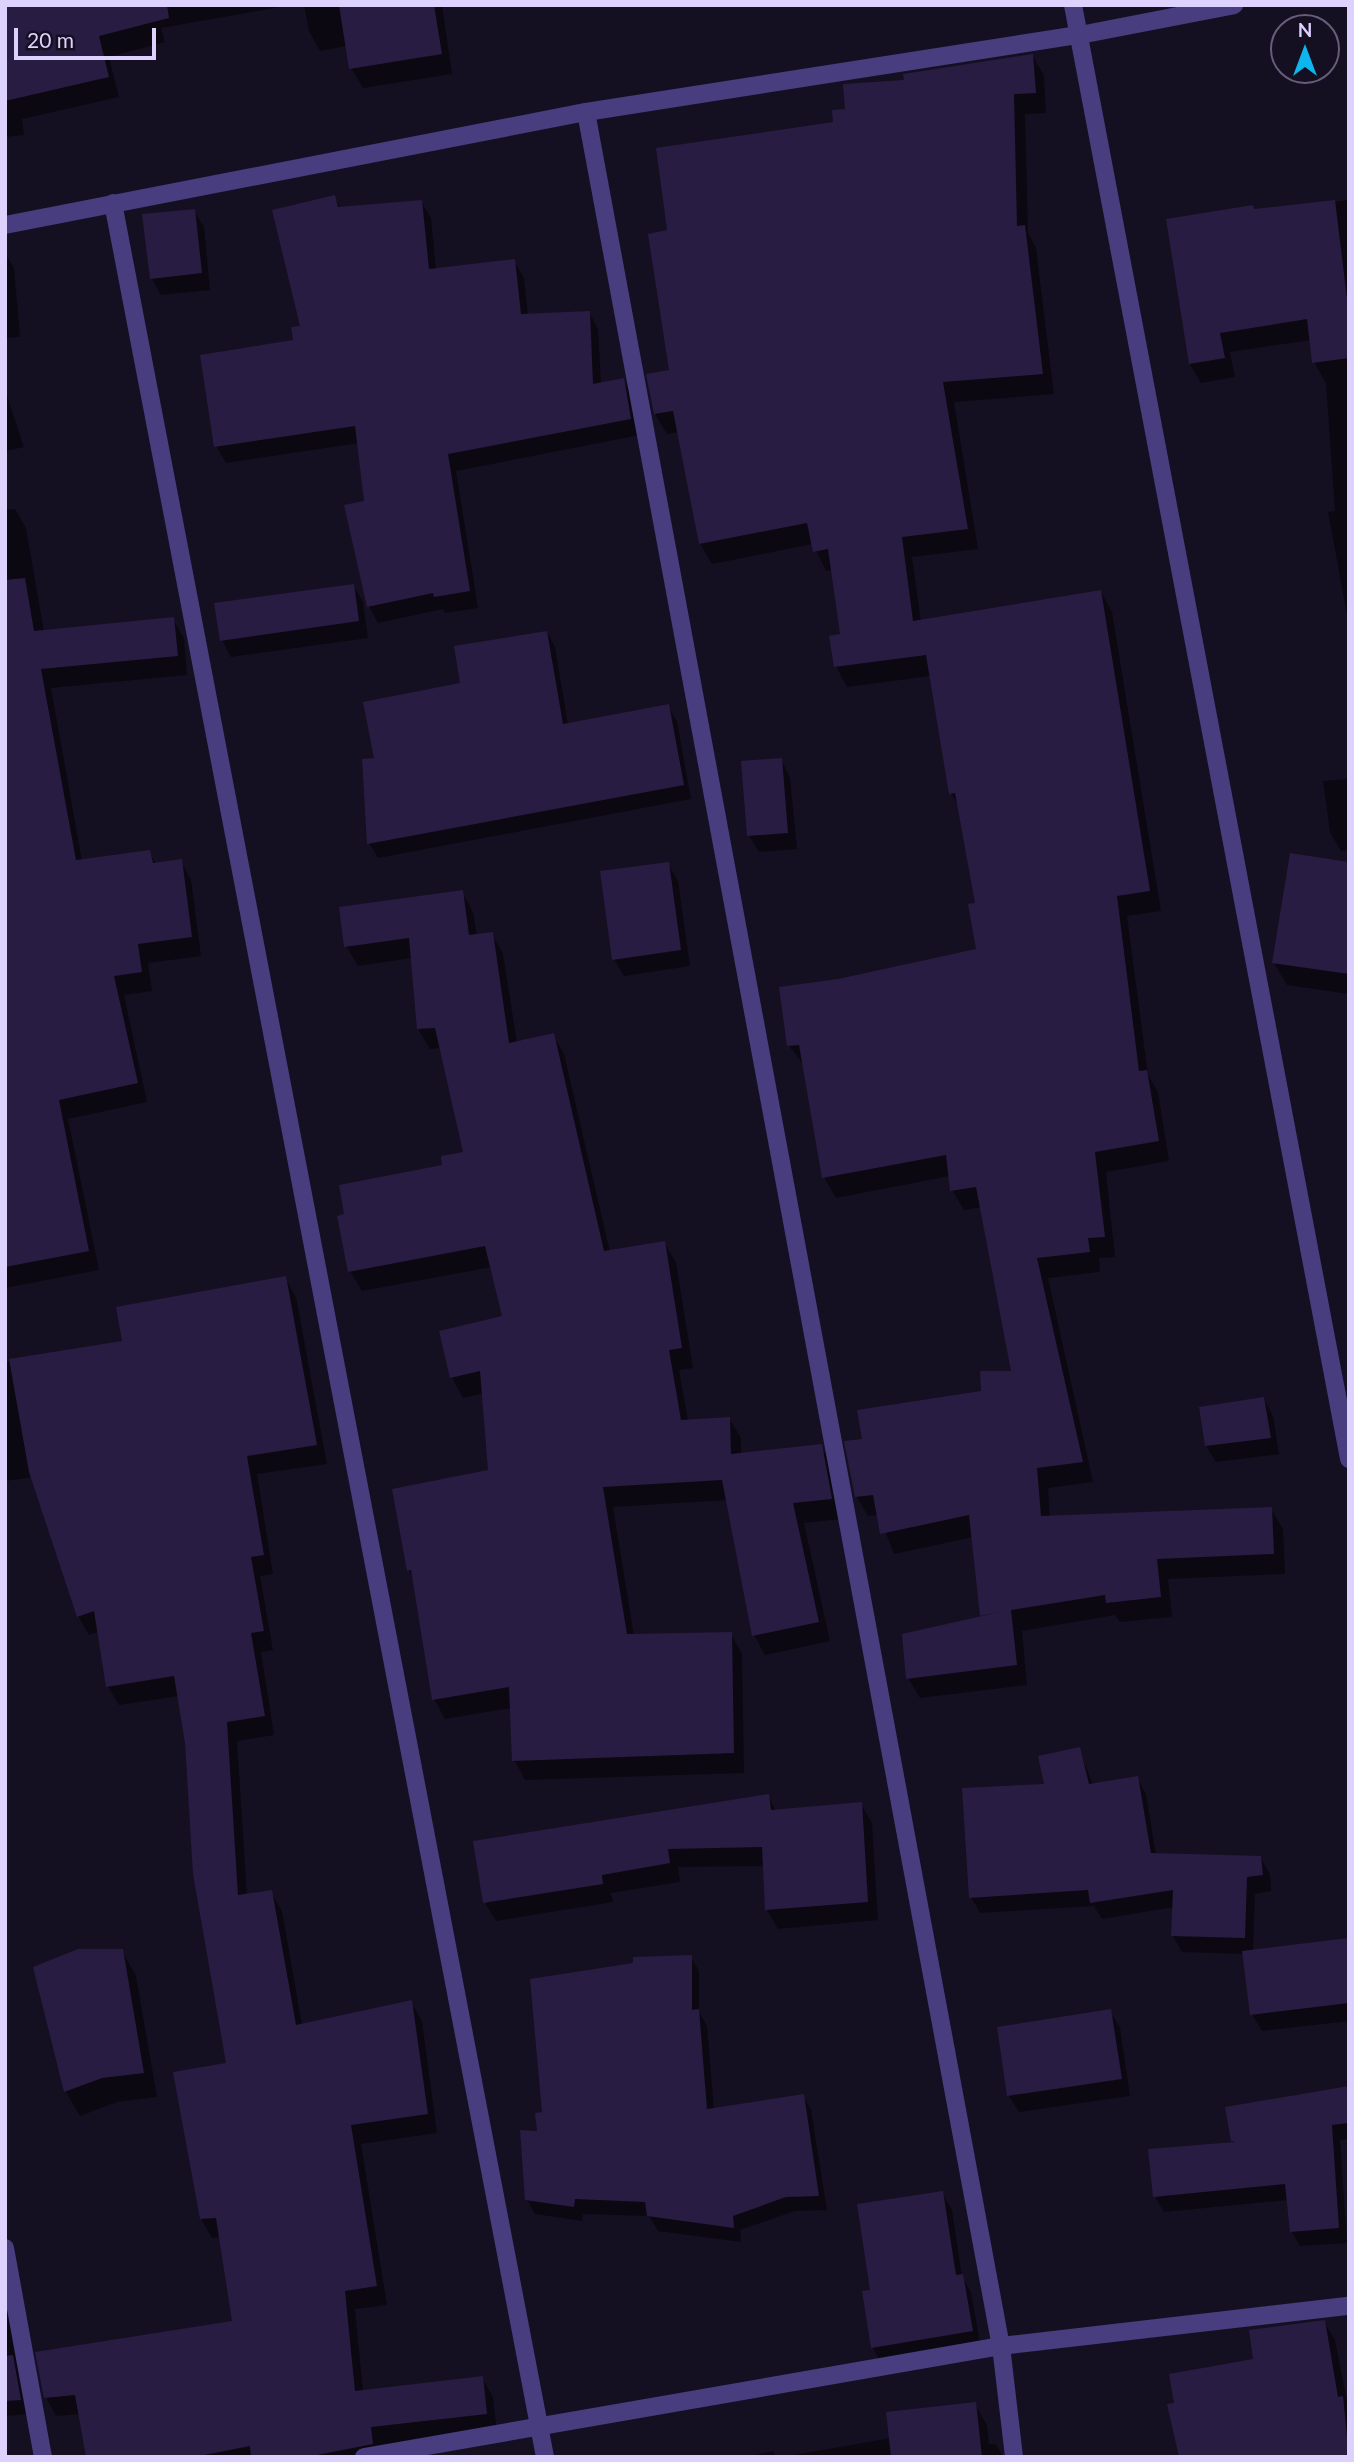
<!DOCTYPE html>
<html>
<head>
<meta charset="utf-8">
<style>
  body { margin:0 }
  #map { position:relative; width:1354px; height:2462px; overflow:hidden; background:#150f22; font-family:Lato,sans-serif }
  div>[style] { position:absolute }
  .shadow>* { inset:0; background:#0007 }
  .building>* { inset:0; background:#291c42 }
  .minor>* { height:18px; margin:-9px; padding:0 9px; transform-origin:9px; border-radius:9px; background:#483d7e }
  .tertiary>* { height:18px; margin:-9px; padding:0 9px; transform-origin:9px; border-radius:9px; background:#483d7e }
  span { translate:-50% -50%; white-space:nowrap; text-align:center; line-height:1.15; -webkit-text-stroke:7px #150f22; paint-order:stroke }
  .frame { position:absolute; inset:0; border:7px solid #ddd2fd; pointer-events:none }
  .north { position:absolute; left:1270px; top:14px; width:70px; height:70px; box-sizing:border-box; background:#150f22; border:2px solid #655d7a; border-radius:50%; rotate:0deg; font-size:19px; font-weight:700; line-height:28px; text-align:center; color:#ddd2fd }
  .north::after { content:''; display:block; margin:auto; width:24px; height:32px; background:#0db7ee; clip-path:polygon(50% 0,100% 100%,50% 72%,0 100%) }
  .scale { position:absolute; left:14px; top:28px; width:142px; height:32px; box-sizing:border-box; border:4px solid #ddd2fd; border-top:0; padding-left:9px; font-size:21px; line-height:24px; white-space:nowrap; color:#ddd2fd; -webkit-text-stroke:5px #150f22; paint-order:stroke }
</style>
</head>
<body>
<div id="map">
  <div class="shadow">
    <i style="clip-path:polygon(5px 5px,292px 5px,161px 28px,165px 42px,109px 57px,119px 97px,22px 119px,24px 135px,5px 137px)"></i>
    <i style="clip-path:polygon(304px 5px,442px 5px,452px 74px,363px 88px,351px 68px,347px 46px,320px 51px,309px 31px)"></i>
    <i style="clip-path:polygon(1033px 56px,1044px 76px,1046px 113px,1025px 114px,1028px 233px,1036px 248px,1054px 394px,954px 402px,978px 549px,912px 557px,921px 622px,1101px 592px,1112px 612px,1161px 911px,1127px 916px,1148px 1075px,1158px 1092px,1169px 1161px,1106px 1172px,1115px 1257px,1099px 1258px,1100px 1272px,1048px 1278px,1093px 1482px,1048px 1488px,1050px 1518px,1271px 1509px,1283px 1529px,1285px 1574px,1168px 1579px,1172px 1617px,1120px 1622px,1115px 1615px,1022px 1631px,1027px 1685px,920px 1698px,908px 1678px,984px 1618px,973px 1537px,894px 1554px,879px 1515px,868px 1516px,856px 1496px,864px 1440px,982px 1392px,1013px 1373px,982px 1207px,964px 1210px,952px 1190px,950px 1176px,836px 1198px,824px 1177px,804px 1065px,789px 1046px,838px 981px,978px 951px,977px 905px,959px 807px,951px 793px,931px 676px,847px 687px,836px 666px,842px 635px,833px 570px,826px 571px,813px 544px,712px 564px,700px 544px,679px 432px,667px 434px,655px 414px,648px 375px,671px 371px,669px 232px,835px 124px,847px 111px,906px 82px)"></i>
    <i style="clip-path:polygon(334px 197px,341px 209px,421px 201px,431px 218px,436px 270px,514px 261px,524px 278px,528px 315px,589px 312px,598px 329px,601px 384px,623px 380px,633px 397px,640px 435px,456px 471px,478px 608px,445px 613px,443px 609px,378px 623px,369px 606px,366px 503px,359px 443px,226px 463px,216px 446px,302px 328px)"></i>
    <i style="clip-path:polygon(1349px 200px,1349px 626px,1328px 512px,1335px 511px,1326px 383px,1314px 362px,1311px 340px,1230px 352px,1235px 377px,1201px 383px,1190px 364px,1255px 211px)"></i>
    <i style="clip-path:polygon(194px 211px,204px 227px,210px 290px,161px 295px,152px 279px)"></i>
    <i style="clip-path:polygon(5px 253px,14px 268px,20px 337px,5px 338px)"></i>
    <i style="clip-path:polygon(5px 390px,24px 447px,5px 451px)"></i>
    <i style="clip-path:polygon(15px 509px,26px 528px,44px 632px,173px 619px,184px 638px,187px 675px,51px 688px,82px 861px,149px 852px,156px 864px,181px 861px,191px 880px,201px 956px,148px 963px,152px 991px,124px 995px,147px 1102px,68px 1119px,99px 1270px,5px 1288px,5px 510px)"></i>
    <i style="clip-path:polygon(353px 585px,363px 602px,368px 638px,231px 657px,222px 640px)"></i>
    <i style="clip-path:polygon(547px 632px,555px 647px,568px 725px,668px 706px,677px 721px,691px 799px,378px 858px,369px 843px,376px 759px,462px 684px)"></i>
    <i style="clip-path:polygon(781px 760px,790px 777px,797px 849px,759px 852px,749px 836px)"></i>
    <i style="clip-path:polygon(1349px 779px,1349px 850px,1341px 851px,1330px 832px,1323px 781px)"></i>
    <i style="clip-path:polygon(668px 864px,678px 881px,690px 966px,624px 976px,614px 959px)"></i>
    <i style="clip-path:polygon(1349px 864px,1349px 994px,1287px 985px,1274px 963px)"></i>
    <i style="clip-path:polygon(462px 892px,473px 912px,477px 936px,492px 934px,503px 954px,517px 1043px,553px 1035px,564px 1054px,610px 1252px,664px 1243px,676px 1262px,693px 1368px,679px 1370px,688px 1421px,729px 1418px,741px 1438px,741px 1455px,821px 1446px,832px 1466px,842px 1519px,804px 1523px,830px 1641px,765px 1655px,754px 1635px,728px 1500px,613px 1507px,634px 1636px,731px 1634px,742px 1654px,744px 1773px,525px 1780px,514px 1760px,512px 1708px,445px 1719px,434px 1699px,414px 1580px,409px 1570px,490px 1471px,484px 1393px,463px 1398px,452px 1378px,441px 1332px,504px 1318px,492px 1267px,362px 1291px,350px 1271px,444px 1166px,465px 1153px,441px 1048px,430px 1049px,418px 1029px,412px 958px,358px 966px,346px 946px)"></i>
    <i style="clip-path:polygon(285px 1278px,296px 1297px,327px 1464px,257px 1474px,273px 1574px,260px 1576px,273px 1650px,261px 1652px,274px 1735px,237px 1741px,247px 1896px,271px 1892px,282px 1911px,302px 2025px,411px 2002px,422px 2021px,437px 2133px,361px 2144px,387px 2305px,355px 2309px,363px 2391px,482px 2378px,493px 2397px,497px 2433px,382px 2457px,87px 2457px,80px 2414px,56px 2416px,46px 2397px,234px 2322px,221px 2237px,212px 2238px,201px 2219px,228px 2064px,179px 1696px,119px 1705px,108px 1687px,99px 1632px,89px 1635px,78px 1616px,34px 1477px,5px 1481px,5px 1362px,124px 1342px)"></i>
    <i style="clip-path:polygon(1264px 1399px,1273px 1416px,1279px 1454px,1216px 1462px,1206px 1446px)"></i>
    <i style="clip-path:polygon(1079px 1749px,1093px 1785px,1137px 1778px,1146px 1794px,1156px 1855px,1260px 1857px,1270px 1874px,1271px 1891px,1255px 1894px,1253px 1951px,1349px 1940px,1349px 2021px,1262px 2031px,1252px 2014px,1245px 1954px,1182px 1952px,1173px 1936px,1174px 1907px,1102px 1919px,1094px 1906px,980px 1913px,971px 1897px,1046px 1786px)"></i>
    <i style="clip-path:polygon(768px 1796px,776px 1811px,861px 1804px,872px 1823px,878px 1920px,778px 1929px,767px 1910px,765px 1866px,678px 1867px,680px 1882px,611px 1893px,613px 1902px,496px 1921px,485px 1903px)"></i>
    <i style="clip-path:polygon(122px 1951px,136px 1976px,157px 2097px,117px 2102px,80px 2116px,66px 2092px,35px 1968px)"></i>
    <i style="clip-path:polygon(691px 1957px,699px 1971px,699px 2012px,707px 2026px,714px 2110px,803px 2096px,811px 2110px,827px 2210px,795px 2211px,740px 2230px,741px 2242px,658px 2231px,649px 2216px,583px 2214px,582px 2221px,535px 2214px,527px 2200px,544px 2113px)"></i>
    <i style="clip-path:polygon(1110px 2011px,1120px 2028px,1130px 2096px,1019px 2112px,1009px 2096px,999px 2029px)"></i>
    <i style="clip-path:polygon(1349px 2088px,1349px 2139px,1340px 2140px,1347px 2243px,1300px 2246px,1291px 2231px,1288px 2200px,1164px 2212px,1155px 2197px,1233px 2141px)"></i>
    <i style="clip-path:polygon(942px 2193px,952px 2210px,962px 2277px,971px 2292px,981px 2348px,882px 2364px,873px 2348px,872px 2291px)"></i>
    <i style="clip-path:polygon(5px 2288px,28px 2414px,5px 2416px)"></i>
    <i style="clip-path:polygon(1324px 2322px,1335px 2340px,1349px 2411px,1349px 2457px,1255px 2360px)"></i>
    <i style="clip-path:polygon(975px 2404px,987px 2425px,989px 2444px,996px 2444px,1003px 2457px,782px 2457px,891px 2438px)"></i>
    <i style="clip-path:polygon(773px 2451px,776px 2457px,747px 2457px)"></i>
  </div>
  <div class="building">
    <i style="clip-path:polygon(5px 5px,167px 5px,169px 18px,99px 36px,109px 77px,5px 101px)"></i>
    <i style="clip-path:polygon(339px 5px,434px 5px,442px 54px,349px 69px)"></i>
    <i style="clip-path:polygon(1033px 54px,1036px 93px,1014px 94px,1017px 226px,1025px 225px,1043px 374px,943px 382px,968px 529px,902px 537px,913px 621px,1101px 590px,1150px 891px,1117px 896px,1139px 1071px,1147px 1070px,1159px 1141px,1095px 1152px,1105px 1237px,1088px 1238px,1090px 1252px,1037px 1258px,1083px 1462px,1037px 1468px,1041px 1516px,1272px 1507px,1274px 1554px,1157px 1559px,1161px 1597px,1106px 1603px,1105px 1595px,1011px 1610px,1017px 1665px,906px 1679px,902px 1634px,1000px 1612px,980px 1616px,969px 1515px,880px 1534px,873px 1495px,855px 1497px,844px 1441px,862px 1439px,857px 1410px,981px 1391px,980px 1371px,1011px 1371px,976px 1187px,950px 1191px,946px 1155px,822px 1178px,799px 1045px,787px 1046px,779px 987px,838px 979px,976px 949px,968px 904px,975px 903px,955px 793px,949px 794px,926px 655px,834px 667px,829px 636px,840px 634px,828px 549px,813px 552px,807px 523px,699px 544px,673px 411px,654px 414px,646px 374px,669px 370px,648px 234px,667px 230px,656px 148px,833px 122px,832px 110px,845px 109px,843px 84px,904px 80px,903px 74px)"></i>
    <i style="clip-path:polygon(335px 195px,338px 207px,422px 200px,429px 269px,515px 259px,521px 314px,590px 311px,593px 384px,624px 378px,631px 419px,448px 454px,470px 591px,434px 597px,433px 593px,367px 607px,344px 505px,364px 501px,355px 426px,214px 447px,200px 355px,293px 340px,291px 327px,300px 326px,272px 210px)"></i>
    <i style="clip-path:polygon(1335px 200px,1349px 315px,1349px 358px,1312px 363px,1307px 319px,1220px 333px,1225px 358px,1189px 364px,1166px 219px,1253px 205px,1254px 209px)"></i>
    <i style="clip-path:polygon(195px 209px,202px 273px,150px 279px,142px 214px)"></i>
    <i style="clip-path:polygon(25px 578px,34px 631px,174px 617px,178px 656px,41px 669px,76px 860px,150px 850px,153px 863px,182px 859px,192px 937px,138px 944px,142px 972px,114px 976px,138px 1083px,59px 1100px,89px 1251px,5px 1267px,5px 580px)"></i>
    <i style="clip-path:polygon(354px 584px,359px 621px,220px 641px,214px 603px)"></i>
    <i style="clip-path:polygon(547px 631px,563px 724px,669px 704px,684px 785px,367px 844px,362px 759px,374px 758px,363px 702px,460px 683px,454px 646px)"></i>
    <i style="clip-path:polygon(782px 758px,788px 833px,747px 836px,741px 761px)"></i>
    <i style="clip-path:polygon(1290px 853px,1349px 862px,1349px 974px,1272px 963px)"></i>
    <i style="clip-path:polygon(669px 862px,681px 950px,612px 960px,600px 871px)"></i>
    <i style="clip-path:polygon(463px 890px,469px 935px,493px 932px,509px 1043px,554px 1033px,604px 1251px,665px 1241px,682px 1348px,669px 1350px,681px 1420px,730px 1417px,731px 1454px,822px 1444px,832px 1499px,793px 1503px,819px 1622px,752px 1636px,722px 1480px,603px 1487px,627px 1634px,732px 1632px,734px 1753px,512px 1761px,509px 1687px,432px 1700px,411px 1570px,407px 1571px,392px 1489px,488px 1470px,480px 1371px,450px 1378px,439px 1331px,502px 1316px,485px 1246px,348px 1272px,337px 1216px,344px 1214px,339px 1185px,442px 1165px,441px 1156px,463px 1152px,435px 1028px,417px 1029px,409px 938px,344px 947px,339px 907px)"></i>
    <i style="clip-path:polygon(286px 1276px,317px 1445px,247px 1456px,264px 1555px,251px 1557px,264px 1631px,251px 1633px,265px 1716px,227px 1722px,238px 1895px,272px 1890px,296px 2025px,412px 2000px,428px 2114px,351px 2125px,377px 2286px,345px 2291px,355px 2391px,483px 2376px,487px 2414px,371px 2427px,373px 2444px,307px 2457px,251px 2457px,250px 2446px,194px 2457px,86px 2457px,75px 2395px,44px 2398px,35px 2352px,232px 2321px,216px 2218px,200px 2219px,173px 2072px,226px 2063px,193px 1874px,185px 1743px,174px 1676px,106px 1687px,94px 1611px,77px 1617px,29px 1472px,9px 1359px,122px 1341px,116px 1307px)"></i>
    <i style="clip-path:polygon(1264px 1397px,1271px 1438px,1205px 1446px,1199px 1407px)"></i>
    <i style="clip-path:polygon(1080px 1747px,1089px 1784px,1138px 1776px,1151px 1853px,1261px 1856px,1263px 1875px,1247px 1877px,1245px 1938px,1171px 1936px,1173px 1890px,1090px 1903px,1088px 1890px,969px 1898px,962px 1788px,1044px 1784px,1038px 1756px)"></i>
    <i style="clip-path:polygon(769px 1794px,771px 1810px,862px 1802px,868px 1902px,765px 1910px,762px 1847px,668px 1849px,670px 1863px,602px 1875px,603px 1884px,483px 1903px,473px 1841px)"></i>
    <i style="clip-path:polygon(1349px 1938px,1349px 2003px,1250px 2015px,1242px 1951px)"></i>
    <i style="clip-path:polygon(78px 1949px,123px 1949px,144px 2073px,102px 2078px,64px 2092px,33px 1967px)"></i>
    <i style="clip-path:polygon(692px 1955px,692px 2010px,699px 2009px,707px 2109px,804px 2094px,819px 2196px,786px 2197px,733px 2216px,734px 2228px,647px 2216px,645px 2202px,575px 2199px,574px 2207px,525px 2200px,520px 2130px,537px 2131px,535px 2113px,542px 2112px,530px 1979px,633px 1963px,633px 1957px)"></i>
    <i style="clip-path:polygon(1111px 2009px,1122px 2079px,1007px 2096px,997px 2027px)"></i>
    <i style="clip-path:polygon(1349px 2086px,1349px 2123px,1332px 2125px,1339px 2228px,1290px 2232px,1285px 2184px,1153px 2197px,1148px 2149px,1235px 2142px,1231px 2141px,1225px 2107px)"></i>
    <i style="clip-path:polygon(943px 2191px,956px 2275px,963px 2274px,973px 2331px,871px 2348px,862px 2291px,870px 2290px,857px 2204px)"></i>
    <i style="clip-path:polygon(1325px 2320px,1338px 2397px,1343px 2396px,1349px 2457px,1179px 2457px,1167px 2404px,1174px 2403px,1169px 2374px,1253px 2359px,1249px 2330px)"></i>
    <i style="clip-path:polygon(13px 2355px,21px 2400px,5px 2401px,5px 2356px)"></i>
    <i style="clip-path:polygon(976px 2402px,982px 2457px,891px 2457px,886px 2412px)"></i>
  </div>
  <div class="minor">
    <i style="left:1073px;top:5px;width:1480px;rotate:79.25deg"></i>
    <i style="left:586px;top:112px;width:2272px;rotate:79.48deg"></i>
    <i style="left:1001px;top:2346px;width:112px;rotate:83.3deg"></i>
    <i style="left:113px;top:203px;width:2295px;rotate:79.15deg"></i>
    <i style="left:5px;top:2248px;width:212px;rotate:79.7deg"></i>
    <i style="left:364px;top:2457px;width:647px;rotate:-9.88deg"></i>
    <i style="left:1001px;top:2346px;width:350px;rotate:-6.6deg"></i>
  </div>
  <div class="tertiary">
    <i style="left:5px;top:225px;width:592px;rotate:-11.01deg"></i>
    <i style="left:586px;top:112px;width:500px;rotate:-8.9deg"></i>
    <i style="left:1080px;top:35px;width:157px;rotate:-11deg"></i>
  </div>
  <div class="frame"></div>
  <div class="north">N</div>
  <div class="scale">20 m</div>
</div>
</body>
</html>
